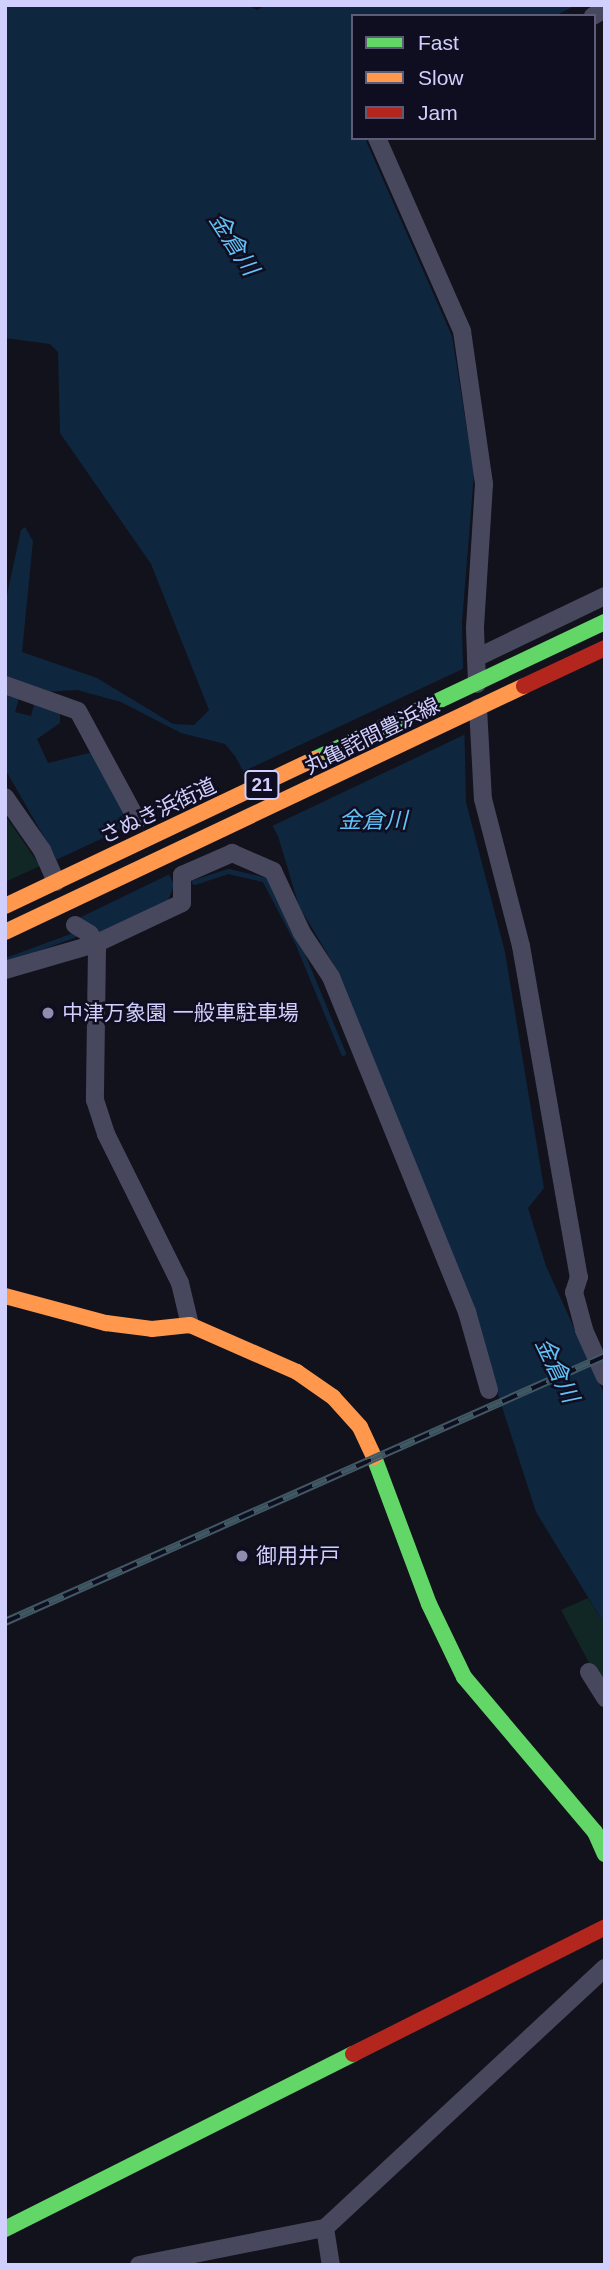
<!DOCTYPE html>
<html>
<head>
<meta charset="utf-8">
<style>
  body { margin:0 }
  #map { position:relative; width:610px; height:2270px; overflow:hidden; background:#12121c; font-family:Helvetica,"Noto Sans JP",sans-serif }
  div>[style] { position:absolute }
  .green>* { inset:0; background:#112725 }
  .water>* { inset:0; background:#0f263f }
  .pier>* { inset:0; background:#12121c }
  .stream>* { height:5px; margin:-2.5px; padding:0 2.5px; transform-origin:2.5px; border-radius:2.5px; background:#0f263f }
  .street>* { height:18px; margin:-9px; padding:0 9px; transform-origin:9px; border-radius:9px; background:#47485d }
  .fast>* { height:16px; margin:-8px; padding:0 8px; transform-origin:8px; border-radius:8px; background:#63d668 }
  .slow>* { height:16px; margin:-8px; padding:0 8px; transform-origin:8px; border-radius:8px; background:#ff974d }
  .jam>* { height:16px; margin:-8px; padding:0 8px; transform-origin:8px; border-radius:8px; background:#b3261e }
  .rail>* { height:8px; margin-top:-4px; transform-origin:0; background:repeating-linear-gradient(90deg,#0f0e20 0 16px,#405863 0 32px); box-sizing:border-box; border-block:2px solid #405863 }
  .dots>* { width:19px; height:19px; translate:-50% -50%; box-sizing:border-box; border:4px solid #0f0e20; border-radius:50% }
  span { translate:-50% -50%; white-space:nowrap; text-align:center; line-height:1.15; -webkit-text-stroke:5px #0f0e20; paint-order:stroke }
  .shield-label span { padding:2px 5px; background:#0f0e20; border:2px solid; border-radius:5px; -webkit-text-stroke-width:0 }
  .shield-label { font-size:19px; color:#d0cffd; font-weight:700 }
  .street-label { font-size:21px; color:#d0cffd }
  .poi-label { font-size:21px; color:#d0cffd }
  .left { translate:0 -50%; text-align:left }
  .water-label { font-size:23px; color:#63c1f7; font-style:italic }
  .frame { position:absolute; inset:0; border:7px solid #d0cffd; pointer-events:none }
  .legend { position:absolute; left:351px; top:14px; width:245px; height:126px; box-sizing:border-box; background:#0f0e20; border:2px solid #5c5b78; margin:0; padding:9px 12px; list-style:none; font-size:21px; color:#d0cffd }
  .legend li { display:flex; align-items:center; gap:14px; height:35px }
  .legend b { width:35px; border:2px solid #5c5b78 }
</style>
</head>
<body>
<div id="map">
  <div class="green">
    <i style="clip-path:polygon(5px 815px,40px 866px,5px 882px)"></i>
    <i style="clip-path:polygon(588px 1598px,605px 1625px,605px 1693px,561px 1610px)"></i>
  </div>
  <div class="water">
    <i style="clip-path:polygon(5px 5px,247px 5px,257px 10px,266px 5px,576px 5px,555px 16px,353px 16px,353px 138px,372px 138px,366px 141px,452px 336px,474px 474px,462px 622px,466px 802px,505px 952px,544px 1188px,528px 1208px,546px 1266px,605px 1396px,605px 1625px,536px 1512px,475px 1323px,334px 965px,299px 906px,278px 836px,235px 756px,225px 744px,181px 733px,121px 702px,77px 690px,43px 692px,5px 678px,5px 604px,21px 530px,25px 527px,33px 541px,22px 652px,97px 678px,173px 724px,194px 725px,209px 710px,151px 564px,60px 433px,58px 352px,50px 344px,5px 338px)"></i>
    <i style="clip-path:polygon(5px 689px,20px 695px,15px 712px,31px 716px,35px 701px,60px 708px,60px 723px,37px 739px,48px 763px,97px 751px,169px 874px,174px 885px,168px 901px,98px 937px,79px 918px,56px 858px,5px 769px)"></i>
  </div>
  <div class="pier">
    <i style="clip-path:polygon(467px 667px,468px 733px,270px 827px,240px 773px)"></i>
    <i style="clip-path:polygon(137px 822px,172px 873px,77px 919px,54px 861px)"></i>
  </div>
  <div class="stream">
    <i style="left:194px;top:882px;width:36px;rotate:-18deg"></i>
    <i style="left:228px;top:871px;width:37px;rotate:13deg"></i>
    <i style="left:264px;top:879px;width:71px;rotate:62.4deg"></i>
    <i style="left:297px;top:942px;width:120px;rotate:67.5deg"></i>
    <i style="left:5px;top:960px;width:81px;rotate:-20.2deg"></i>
  </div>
  <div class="street">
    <i style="left:593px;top:16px;width:14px;rotate:-30deg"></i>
    <i style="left:377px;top:138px;width:211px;rotate:66.2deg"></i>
    <i style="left:462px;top:331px;width:155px;rotate:81.8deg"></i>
    <i style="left:484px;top:484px;width:145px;rotate:93.6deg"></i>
    <i style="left:475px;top:629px;width:55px;rotate:87.9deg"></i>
    <i style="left:476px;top:658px;width:143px;rotate:-25.7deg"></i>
    <i style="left:5px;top:685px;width:77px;rotate:19.6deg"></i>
    <i style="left:78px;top:711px;width:124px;rotate:61.6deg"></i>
    <i style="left:478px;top:708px;width:91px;rotate:86.9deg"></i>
    <i style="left:483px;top:799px;width:152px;rotate:75.5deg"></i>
    <i style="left:521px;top:946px;width:336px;rotate:80.1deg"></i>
    <i style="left:579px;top:1277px;width:16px;rotate:108deg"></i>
    <i style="left:574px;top:1292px;width:39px;rotate:75deg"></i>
    <i style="left:584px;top:1330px;width:51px;rotate:65.9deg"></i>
    <i style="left:5px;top:797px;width:65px;rotate:55.1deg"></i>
    <i style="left:42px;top:850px;width:35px;rotate:66deg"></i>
    <i style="left:75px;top:925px;width:17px;rotate:31deg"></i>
    <i style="left:90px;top:934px;width:16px;rotate:63deg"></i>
    <i style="left:97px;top:948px;width:152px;rotate:90.8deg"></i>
    <i style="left:95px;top:1100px;width:36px;rotate:72deg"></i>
    <i style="left:106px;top:1134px;width:166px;rotate:63.6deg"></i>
    <i style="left:180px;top:1283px;width:43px;rotate:76.6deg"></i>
    <i style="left:5px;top:970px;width:94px;rotate:-16.1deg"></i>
    <i style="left:95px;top:944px;width:96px;rotate:-25.2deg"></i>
    <i style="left:182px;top:903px;width:28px;rotate:-90deg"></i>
    <i style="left:182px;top:875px;width:55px;rotate:-23.7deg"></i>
    <i style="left:232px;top:853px;width:45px;rotate:23.7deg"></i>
    <i style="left:273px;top:871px;width:68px;rotate:64.9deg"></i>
    <i style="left:302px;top:933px;width:53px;rotate:56.6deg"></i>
    <i style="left:331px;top:977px;width:362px;rotate:67.9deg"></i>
    <i style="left:467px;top:1312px;width:81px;rotate:74.2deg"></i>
    <i style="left:589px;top:1672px;width:31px;rotate:58deg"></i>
    <i style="left:325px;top:2228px;width:37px;rotate:81deg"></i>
    <i style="left:139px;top:2265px;width:190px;rotate:-11.3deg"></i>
    <i style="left:325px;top:2228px;width:382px;rotate:-42.9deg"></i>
  </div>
  <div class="fast">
    <i style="left:315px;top:759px;width:321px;rotate:-25.3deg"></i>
    <i style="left:374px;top:1457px;width:157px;rotate:69.5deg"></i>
    <i style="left:429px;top:1604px;width:81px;rotate:64.4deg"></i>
    <i style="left:464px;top:1677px;width:203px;rotate:49.8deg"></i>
    <i style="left:595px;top:1832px;width:24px;rotate:66deg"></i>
    <i style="left:5px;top:2229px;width:390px;rotate:-26.7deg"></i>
  </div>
  <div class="slow">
    <i style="left:5px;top:906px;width:343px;rotate:-25.4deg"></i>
    <i style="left:5px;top:932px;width:574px;rotate:-25.36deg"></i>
    <i style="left:5px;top:1296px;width:105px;rotate:15deg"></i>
    <i style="left:106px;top:1323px;width:46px;rotate:7.4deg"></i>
    <i style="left:152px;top:1329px;width:38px;rotate:-6deg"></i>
    <i style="left:190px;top:1325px;width:117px;rotate:23.7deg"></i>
    <i style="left:297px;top:1372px;width:44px;rotate:34.8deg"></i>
    <i style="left:333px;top:1397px;width:40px;rotate:48deg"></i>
    <i style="left:360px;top:1427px;width:33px;rotate:65deg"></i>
  </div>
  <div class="jam">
    <i style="left:524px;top:686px;width:89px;rotate:-25.1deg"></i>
    <i style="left:353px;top:2054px;width:282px;rotate:-26.7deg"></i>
  </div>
  <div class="rail">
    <i style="left:5px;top:1622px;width:656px;rotate:-23.91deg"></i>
  </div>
  <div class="dots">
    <i style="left:48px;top:1013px;background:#8e8dae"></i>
    <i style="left:242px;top:1556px;background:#8e8dae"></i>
  </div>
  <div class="shield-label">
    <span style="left:262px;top:785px">21</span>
  </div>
  <div class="street-label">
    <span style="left:372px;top:736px;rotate:-26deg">丸亀詫間豊浜線</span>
    <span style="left:158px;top:811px;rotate:-25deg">さぬき浜街道</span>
  </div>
  <div class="poi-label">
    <span class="left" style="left:62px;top:1013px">中津万象園 一般車駐車場</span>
    <span class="left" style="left:256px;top:1556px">御用井戸</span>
  </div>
  <div class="water-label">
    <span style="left:234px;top:244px;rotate:57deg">金倉川</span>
    <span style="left:373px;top:820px">金倉川</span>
    <span style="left:557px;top:1370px;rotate:64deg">金倉川</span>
  </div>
  <div class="frame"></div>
  <ul class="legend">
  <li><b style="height:9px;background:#63d668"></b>Fast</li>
  <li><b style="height:9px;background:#ff974d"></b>Slow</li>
  <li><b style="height:9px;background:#b3261e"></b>Jam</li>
  </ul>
</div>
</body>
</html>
